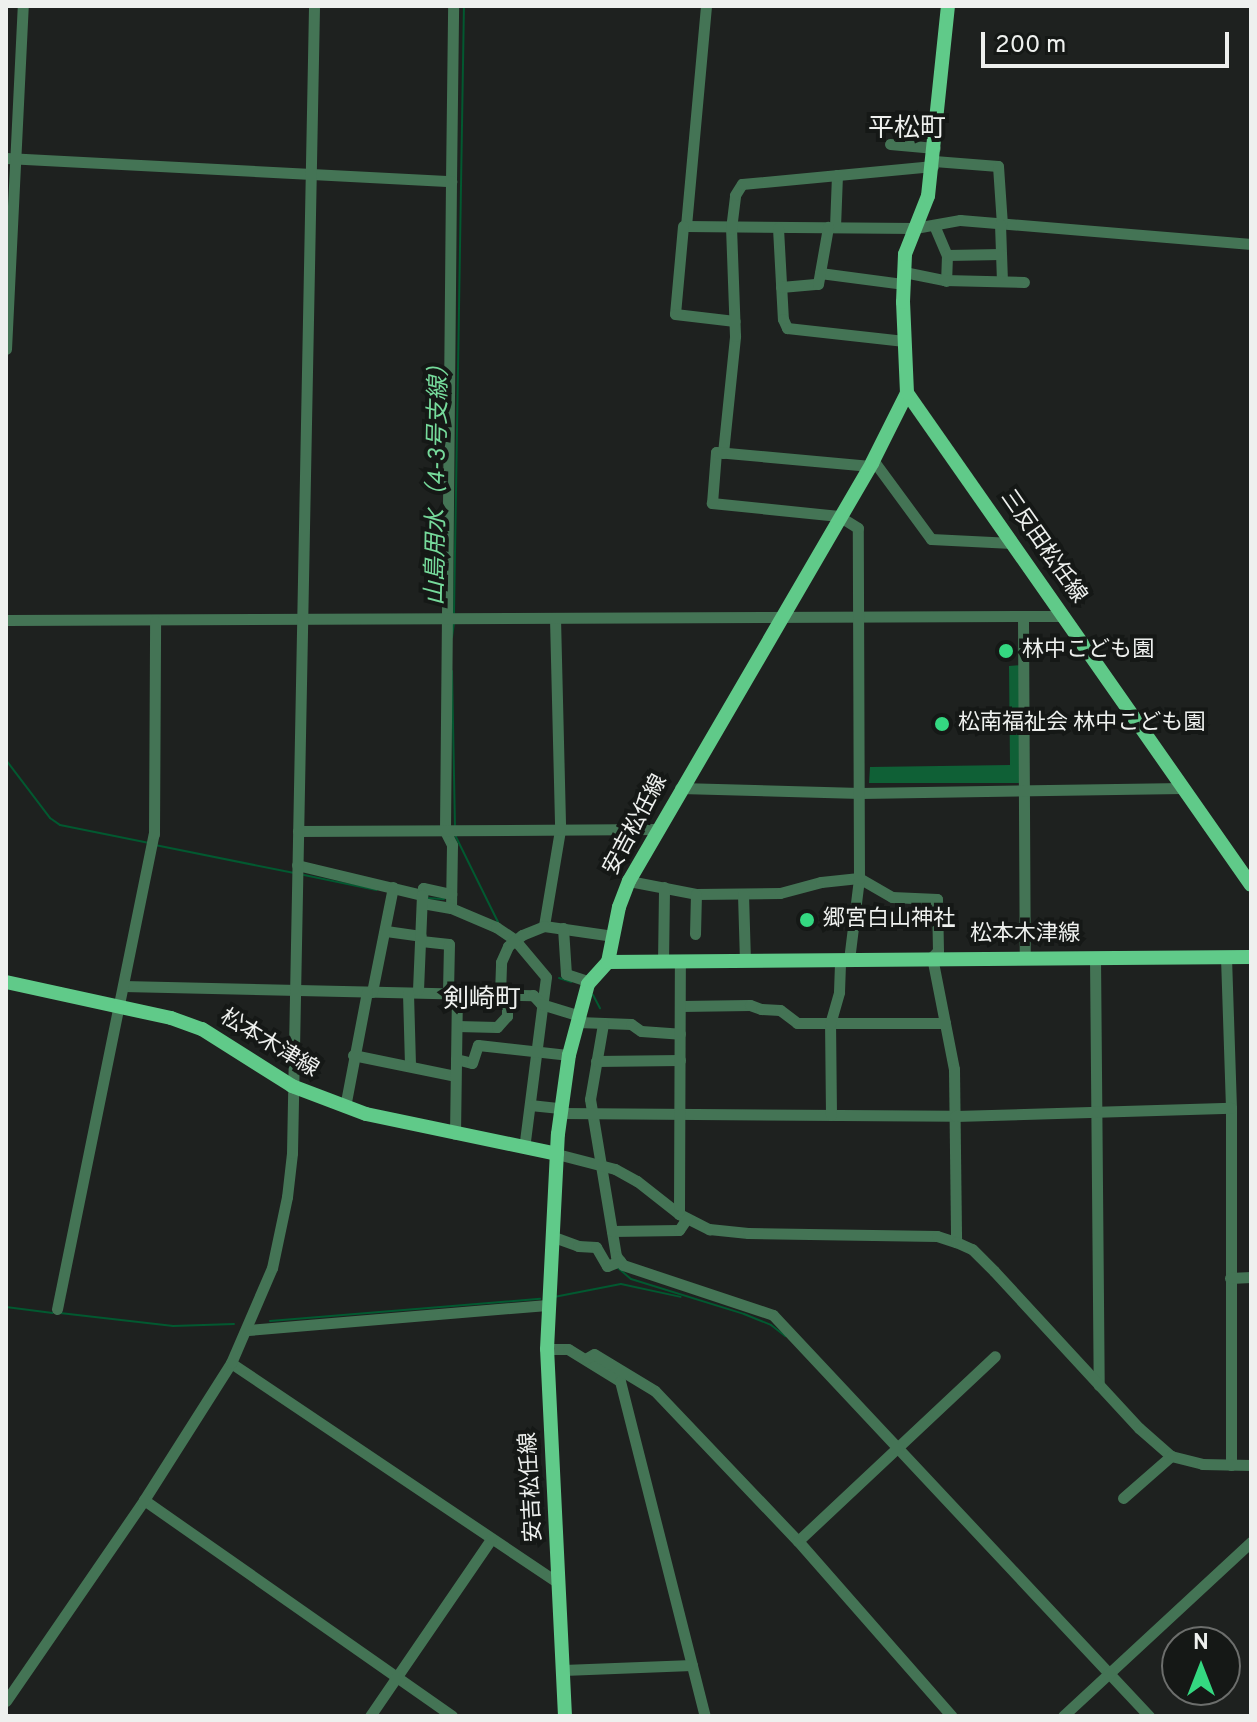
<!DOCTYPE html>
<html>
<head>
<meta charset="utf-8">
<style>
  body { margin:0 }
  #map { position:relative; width:1257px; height:1722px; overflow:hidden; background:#1e211f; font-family:Overpass,"Noto Sans JP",sans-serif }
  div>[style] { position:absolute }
  .forest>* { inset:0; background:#0f6036 }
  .stream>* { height:2px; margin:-1px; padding:0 1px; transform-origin:1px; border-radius:1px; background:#025930 }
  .minor>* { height:11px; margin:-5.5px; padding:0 5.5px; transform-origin:5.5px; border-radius:5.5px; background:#447455 }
  .major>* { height:14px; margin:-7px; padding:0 7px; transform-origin:7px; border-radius:7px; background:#60ca89 }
  .dots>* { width:22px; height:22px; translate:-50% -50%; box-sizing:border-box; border:4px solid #151816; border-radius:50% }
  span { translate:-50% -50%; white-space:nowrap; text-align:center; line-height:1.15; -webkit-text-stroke:8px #151816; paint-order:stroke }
  .street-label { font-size:22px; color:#eef0ee }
  .poi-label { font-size:22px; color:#eef0ee }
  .left { translate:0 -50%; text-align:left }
  .water-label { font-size:24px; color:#76da9b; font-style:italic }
  .quarter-label { font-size:26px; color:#eef0ee }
  .frame { position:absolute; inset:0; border:8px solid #eef0ee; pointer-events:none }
  .north { position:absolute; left:1161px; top:1626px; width:80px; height:80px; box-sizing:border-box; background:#151816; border:2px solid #6c6e6c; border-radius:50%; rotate:0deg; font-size:22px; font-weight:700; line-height:32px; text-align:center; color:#eef0ee }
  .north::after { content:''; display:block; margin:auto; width:28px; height:36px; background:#34d881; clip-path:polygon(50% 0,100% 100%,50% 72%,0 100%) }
  .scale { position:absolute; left:981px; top:32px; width:248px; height:36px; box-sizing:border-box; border:4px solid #eef0ee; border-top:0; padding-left:10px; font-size:24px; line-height:28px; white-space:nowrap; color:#eef0ee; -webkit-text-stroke:6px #151816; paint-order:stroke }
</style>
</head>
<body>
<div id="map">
  <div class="forest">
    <i style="clip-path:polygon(1021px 665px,1022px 783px,869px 783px,870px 767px,1010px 765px,1009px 666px)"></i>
  </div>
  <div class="stream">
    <i style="left:454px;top:613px;width:607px;rotate:-89.06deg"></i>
    <i style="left:452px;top:637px;width:14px;rotate:-82deg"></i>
    <i style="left:452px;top:671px;width:154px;rotate:88.9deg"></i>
    <i style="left:6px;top:760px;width:73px;rotate:52.8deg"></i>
    <i style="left:50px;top:818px;width:12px;rotate:35deg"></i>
    <i style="left:60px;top:825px;width:91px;rotate:11.4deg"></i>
    <i style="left:455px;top:835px;width:97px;rotate:63.7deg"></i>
    <i style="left:155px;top:845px;width:142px;rotate:11.4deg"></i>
    <i style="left:304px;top:875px;width:74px;rotate:11.8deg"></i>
    <i style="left:426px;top:898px;width:18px;rotate:3deg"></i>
    <i style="left:559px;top:978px;width:13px;rotate:18deg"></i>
    <i style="left:593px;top:995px;width:15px;rotate:62deg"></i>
    <i style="left:617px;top:1267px;width:18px;rotate:41deg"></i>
    <i style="left:631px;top:1279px;width:118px;rotate:17.2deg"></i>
    <i style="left:744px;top:1314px;width:29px;rotate:22deg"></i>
    <i style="left:771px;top:1325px;width:18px;rotate:38deg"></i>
    <i style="left:554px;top:1297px;width:68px;rotate:-11deg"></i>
    <i style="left:621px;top:1284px;width:61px;rotate:12.2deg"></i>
    <i style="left:6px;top:1307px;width:47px;rotate:7.3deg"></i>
    <i style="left:60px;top:1313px;width:114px;rotate:6.6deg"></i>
    <i style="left:173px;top:1326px;width:61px;rotate:-1.9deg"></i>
    <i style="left:270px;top:1321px;width:271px;rotate:-4.7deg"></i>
  </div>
  <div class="minor">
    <i style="left:706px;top:6px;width:221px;rotate:95.2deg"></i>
    <i style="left:686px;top:226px;width:229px;rotate:0.5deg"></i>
    <i style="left:915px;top:228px;width:46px;rotate:-10.1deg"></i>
    <i style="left:960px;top:220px;width:292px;rotate:4.7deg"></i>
    <i style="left:890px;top:144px;width:45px;rotate:5.1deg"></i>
    <i style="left:6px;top:158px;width:446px;rotate:3deg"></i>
    <i style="left:451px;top:181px;width:175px;rotate:-89.3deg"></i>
    <i style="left:934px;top:161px;width:64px;rotate:4.5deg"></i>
    <i style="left:998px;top:166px;width:58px;rotate:86.1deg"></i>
    <i style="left:451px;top:181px;width:650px;rotate:90.53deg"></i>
    <i style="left:445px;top:831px;width:16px;rotate:63deg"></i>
    <i style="left:452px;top:845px;width:63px;rotate:90.9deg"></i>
    <i style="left:451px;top:908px;width:49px;rotate:22.9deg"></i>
    <i style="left:496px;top:927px;width:23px;rotate:34deg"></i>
    <i style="left:515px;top:940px;width:48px;rotate:50deg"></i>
    <i style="left:546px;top:977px;width:172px;rotate:97.3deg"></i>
    <i style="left:1000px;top:224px;width:56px;rotate:88deg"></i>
    <i style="left:934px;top:225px;width:33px;rotate:67deg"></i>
    <i style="left:947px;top:255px;width:26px;rotate:92deg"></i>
    <i style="left:683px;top:226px;width:88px;rotate:95.2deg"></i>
    <i style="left:675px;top:314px;width:60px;rotate:6.7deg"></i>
    <i style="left:835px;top:227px;width:52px;rotate:-87.8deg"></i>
    <i style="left:778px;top:228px;width:91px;rotate:86.9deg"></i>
    <i style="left:783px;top:319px;width:10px;rotate:66deg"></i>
    <i style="left:787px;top:328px;width:118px;rotate:6.3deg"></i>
    <i style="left:947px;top:255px;width:54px;rotate:-1.1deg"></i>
    <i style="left:904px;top:272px;width:41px;rotate:11.3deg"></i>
    <i style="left:944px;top:280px;width:80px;rotate:1.4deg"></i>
    <i style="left:820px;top:273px;width:85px;rotate:7.5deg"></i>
    <i style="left:781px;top:287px;width:37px;rotate:-5deg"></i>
    <i style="left:818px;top:284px;width:58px;rotate:-80deg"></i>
    <i style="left:6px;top:349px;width:343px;rotate:-87.2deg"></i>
    <i style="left:723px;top:453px;width:118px;rotate:-84.1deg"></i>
    <i style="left:735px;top:336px;width:107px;rotate:-92.1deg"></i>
    <i style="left:731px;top:229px;width:34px;rotate:-83deg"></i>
    <i style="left:735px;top:195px;width:13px;rotate:-58deg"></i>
    <i style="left:742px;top:184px;width:192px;rotate:-5.4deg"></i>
    <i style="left:873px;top:460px;width:98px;rotate:53.7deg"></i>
    <i style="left:931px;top:539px;width:81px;rotate:2.8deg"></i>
    <i style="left:555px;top:618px;width:212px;rotate:88.6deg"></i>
    <i style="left:560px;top:830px;width:97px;rotate:99.5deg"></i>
    <i style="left:544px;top:926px;width:70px;rotate:8.2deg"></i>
    <i style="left:1023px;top:619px;width:338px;rotate:89.7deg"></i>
    <i style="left:6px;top:620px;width:1058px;rotate:-0.22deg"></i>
    <i style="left:680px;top:788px;width:180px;rotate:1.6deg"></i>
    <i style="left:860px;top:793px;width:323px;rotate:-0.9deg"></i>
    <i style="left:298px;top:831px;width:360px;rotate:-0.3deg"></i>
    <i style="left:297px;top:865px;width:129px;rotate:13.5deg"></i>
    <i style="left:422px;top:895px;width:7px;rotate:-82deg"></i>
    <i style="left:423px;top:888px;width:29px;rotate:12deg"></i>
    <i style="left:629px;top:881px;width:68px;rotate:11deg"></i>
    <i style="left:696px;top:894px;width:84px;rotate:-0.7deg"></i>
    <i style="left:780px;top:893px;width:42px;rotate:-15deg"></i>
    <i style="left:821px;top:882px;width:38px;rotate:-6deg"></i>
    <i style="left:859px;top:878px;width:38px;rotate:30deg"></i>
    <i style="left:892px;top:897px;width:45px;rotate:2.5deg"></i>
    <i style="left:937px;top:899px;width:52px;rotate:88.9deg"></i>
    <i style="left:938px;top:951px;width:8px;rotate:135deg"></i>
    <i style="left:932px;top:957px;width:114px;rotate:78.9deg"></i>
    <i style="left:954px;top:1069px;width:173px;rotate:89.3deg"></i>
    <i style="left:743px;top:894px;width:67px;rotate:88.3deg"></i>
    <i style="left:422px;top:903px;width:29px;rotate:10deg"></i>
    <i style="left:563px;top:928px;width:46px;rotate:86.3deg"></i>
    <i style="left:566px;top:974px;width:25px;rotate:18deg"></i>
    <i style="left:386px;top:931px;width:35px;rotate:8deg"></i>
    <i style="left:695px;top:934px;width:40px;rotate:-88.6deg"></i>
    <i style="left:421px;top:941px;width:28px;rotate:6deg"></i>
    <i style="left:449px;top:944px;width:48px;rotate:91.2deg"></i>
    <i style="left:1095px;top:957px;width:428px;rotate:89.5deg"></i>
    <i style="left:1226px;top:957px;width:151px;rotate:88.1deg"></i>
    <i style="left:1231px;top:1108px;width:357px;rotate:90deg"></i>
    <i style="left:849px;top:960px;width:83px;rotate:-83deg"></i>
    <i style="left:859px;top:878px;width:350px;rotate:-90.2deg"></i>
    <i style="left:858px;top:528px;width:22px;rotate:-148deg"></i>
    <i style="left:839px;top:516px;width:128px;rotate:-174.2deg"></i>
    <i style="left:712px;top:503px;width:51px;rotate:-85.5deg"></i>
    <i style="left:716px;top:452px;width:155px;rotate:5.2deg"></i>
    <i style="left:663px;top:962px;width:75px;rotate:-89.2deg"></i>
    <i style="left:123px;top:986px;width:410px;rotate:1.3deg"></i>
    <i style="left:533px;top:995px;width:12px;rotate:48deg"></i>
    <i style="left:541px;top:1004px;width:41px;rotate:17.1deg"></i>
    <i style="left:418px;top:990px;width:95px;rotate:-87.6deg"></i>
    <i style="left:372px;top:992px;width:107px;rotate:-78.7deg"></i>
    <i style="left:408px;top:993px;width:73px;rotate:88.4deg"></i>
    <i style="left:500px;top:994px;width:32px;rotate:-88deg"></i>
    <i style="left:501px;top:962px;width:17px;rotate:-66deg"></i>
    <i style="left:508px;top:946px;width:18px;rotate:-38deg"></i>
    <i style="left:522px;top:935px;width:24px;rotate:-22deg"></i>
    <i style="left:681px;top:1006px;width:69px;rotate:-0.8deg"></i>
    <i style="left:750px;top:1005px;width:12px;rotate:20deg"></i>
    <i style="left:761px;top:1009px;width:19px;rotate:3deg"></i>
    <i style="left:780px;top:1010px;width:21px;rotate:37deg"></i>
    <i style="left:797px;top:1023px;width:148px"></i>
    <i style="left:578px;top:1022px;width:53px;rotate:2.2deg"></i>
    <i style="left:631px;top:1024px;width:12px;rotate:35deg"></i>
    <i style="left:641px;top:1031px;width:39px;rotate:4deg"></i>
    <i style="left:603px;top:1024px;width:76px;rotate:99.8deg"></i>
    <i style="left:590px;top:1099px;width:159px;rotate:80.6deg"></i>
    <i style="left:616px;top:1256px;width:11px;rotate:52deg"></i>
    <i style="left:623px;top:1265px;width:158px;rotate:18.4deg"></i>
    <i style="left:773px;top:1315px;width:550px;rotate:46.84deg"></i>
    <i style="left:457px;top:1026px;width:40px;rotate:1.4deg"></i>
    <i style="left:497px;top:1027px;width:15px;rotate:-48deg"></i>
    <i style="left:507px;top:1016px;width:22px;rotate:-90deg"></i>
    <i style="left:353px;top:1055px;width:104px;rotate:11.6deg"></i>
    <i style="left:456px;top:1059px;width:16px;rotate:14deg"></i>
    <i style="left:472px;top:1063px;width:19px;rotate:-72deg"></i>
    <i style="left:478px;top:1045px;width:92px;rotate:6.3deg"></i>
    <i style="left:596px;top:1061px;width:84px;rotate:-0.7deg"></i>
    <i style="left:530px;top:1105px;width:30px;rotate:6deg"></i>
    <i style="left:345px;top:1107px;width:117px;rotate:-79.2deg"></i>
    <i style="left:559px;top:1113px;width:396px;rotate:0.4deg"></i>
    <i style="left:955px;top:1116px;width:276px;rotate:-1.7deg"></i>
    <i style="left:831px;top:1115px;width:91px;rotate:-90.6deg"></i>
    <i style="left:830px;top:1024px;width:33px;rotate:-74deg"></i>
    <i style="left:839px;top:992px;width:32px;rotate:-88deg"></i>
    <i style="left:455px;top:1134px;width:140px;rotate:-89.2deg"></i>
    <i style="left:557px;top:1154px;width:60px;rotate:14.5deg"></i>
    <i style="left:615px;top:1169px;width:25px;rotate:29deg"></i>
    <i style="left:637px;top:1181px;width:53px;rotate:38.2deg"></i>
    <i style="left:679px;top:1214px;width:34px;rotate:27deg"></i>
    <i style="left:709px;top:1229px;width:39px;rotate:6deg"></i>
    <i style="left:748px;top:1233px;width:189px;rotate:0.9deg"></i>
    <i style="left:937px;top:1236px;width:20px;rotate:18deg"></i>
    <i style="left:956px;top:1242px;width:17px;rotate:24deg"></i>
    <i style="left:972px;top:1249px;width:31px;rotate:45deg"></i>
    <i style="left:994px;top:1271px;width:214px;rotate:47.3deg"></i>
    <i style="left:1139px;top:1428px;width:43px;rotate:41.2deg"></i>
    <i style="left:1171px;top:1456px;width:32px;rotate:14deg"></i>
    <i style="left:1202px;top:1464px;width:49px;rotate:1.2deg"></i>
    <i style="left:679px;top:1214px;width:253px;rotate:-89.8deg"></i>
    <i style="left:612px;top:1231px;width:67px;rotate:-0.9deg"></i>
    <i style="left:679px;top:1230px;width:14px;rotate:-56deg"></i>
    <i style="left:551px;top:1236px;width:29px;rotate:20deg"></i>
    <i style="left:578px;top:1246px;width:18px;rotate:3deg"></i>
    <i style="left:596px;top:1247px;width:22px;rotate:60deg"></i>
    <i style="left:607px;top:1266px;width:14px;rotate:-21deg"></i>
    <i style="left:1230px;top:1278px;width:21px;rotate:-3deg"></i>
    <i style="left:57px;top:1309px;width:485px;rotate:-78.5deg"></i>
    <i style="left:154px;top:834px;width:213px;rotate:-89.7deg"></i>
    <i style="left:248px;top:1330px;width:300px;rotate:-4.8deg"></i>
    <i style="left:547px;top:1349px;width:21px"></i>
    <i style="left:568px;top:1349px;width:61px;rotate:31.6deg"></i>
    <i style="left:620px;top:1381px;width:346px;rotate:75.8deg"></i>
    <i style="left:587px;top:1358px;width:8px;rotate:-30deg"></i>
    <i style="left:594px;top:1354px;width:71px;rotate:31.2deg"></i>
    <i style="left:655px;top:1391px;width:207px;rotate:46.4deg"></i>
    <i style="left:798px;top:1541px;width:233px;rotate:48.7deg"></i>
    <i style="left:231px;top:1363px;width:394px;rotate:33.9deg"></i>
    <i style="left:1123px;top:1498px;width:64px;rotate:-41.2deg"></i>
    <i style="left:144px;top:1500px;width:376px;rotate:35deg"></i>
    <i style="left:798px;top:1541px;width:270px;rotate:-43.2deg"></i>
    <i style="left:563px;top:1670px;width:129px;rotate:-2.2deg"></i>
    <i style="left:6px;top:1701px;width:244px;rotate:-55.5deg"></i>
    <i style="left:144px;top:1500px;width:162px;rotate:-57.6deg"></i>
    <i style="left:231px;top:1363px;width:103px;rotate:-66.7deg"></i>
    <i style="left:272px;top:1268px;width:73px;rotate:-78.1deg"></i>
    <i style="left:287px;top:1197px;width:44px;rotate:-83.5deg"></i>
    <i style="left:292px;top:1153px;width:1147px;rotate:-88.9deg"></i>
    <i style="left:370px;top:1716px;width:214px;rotate:-55.6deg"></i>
    <i style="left:1063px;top:1716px;width:256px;rotate:-42.8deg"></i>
  </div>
  <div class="major">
    <i style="left:907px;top:393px;width:600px;rotate:55.04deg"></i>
    <i style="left:608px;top:962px;width:643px;rotate:-0.45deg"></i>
    <i style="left:6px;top:982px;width:169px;rotate:12.3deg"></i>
    <i style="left:171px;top:1018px;width:33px;rotate:20deg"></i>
    <i style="left:202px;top:1029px;width:107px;rotate:32.3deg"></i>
    <i style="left:292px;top:1086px;width:79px;rotate:20.7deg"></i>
    <i style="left:366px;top:1114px;width:195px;rotate:11.8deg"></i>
    <i style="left:565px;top:1716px;width:367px;rotate:-92.8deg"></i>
    <i style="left:547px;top:1349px;width:215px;rotate:-87.1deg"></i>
    <i style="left:558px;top:1134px;width:80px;rotate:-82.1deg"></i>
    <i style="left:569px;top:1055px;width:73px;rotate:-75deg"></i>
    <i style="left:588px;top:984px;width:30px;rotate:-48deg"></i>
    <i style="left:608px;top:962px;width:56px;rotate:-78.7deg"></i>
    <i style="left:619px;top:907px;width:28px;rotate:-69deg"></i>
    <i style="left:629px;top:881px;width:484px;rotate:-59.8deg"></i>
    <i style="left:872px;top:463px;width:78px;rotate:-63.4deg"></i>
    <i style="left:907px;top:393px;width:91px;rotate:-92.5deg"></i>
    <i style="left:903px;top:302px;width:48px;rotate:-87.6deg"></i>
    <i style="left:905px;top:254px;width:62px;rotate:-68.4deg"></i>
    <i style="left:928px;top:196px;width:191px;rotate:-84deg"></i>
  </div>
  <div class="dots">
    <i style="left:1006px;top:651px;background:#34d881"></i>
    <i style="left:942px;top:724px;background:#34d881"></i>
    <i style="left:807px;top:920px;background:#34d881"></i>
  </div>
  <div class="street-label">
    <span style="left:1043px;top:547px;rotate:55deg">三反田松任線</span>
    <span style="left:636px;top:825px;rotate:-62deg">安吉松任線</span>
    <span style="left:1025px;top:935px">松本木津線</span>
    <span style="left:269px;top:1044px;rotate:31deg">松本木津線</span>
    <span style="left:532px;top:1487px;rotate:-93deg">安吉松任線</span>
  </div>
  <div class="poi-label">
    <span class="left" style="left:1022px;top:651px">林中こども園</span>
    <span class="left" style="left:958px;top:724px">松南福祉会 林中こども園</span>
    <span class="left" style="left:823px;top:920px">郷宮白山神社</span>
  </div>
  <div class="water-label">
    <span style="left:439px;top:479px;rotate:-89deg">山島用水（4-3号支線）</span>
  </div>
  <div class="quarter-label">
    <span style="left:907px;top:130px">平松町</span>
    <span style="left:482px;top:1001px">剣崎町</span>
  </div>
  <div class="frame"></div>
  <div class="north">N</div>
  <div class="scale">200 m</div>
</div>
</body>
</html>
